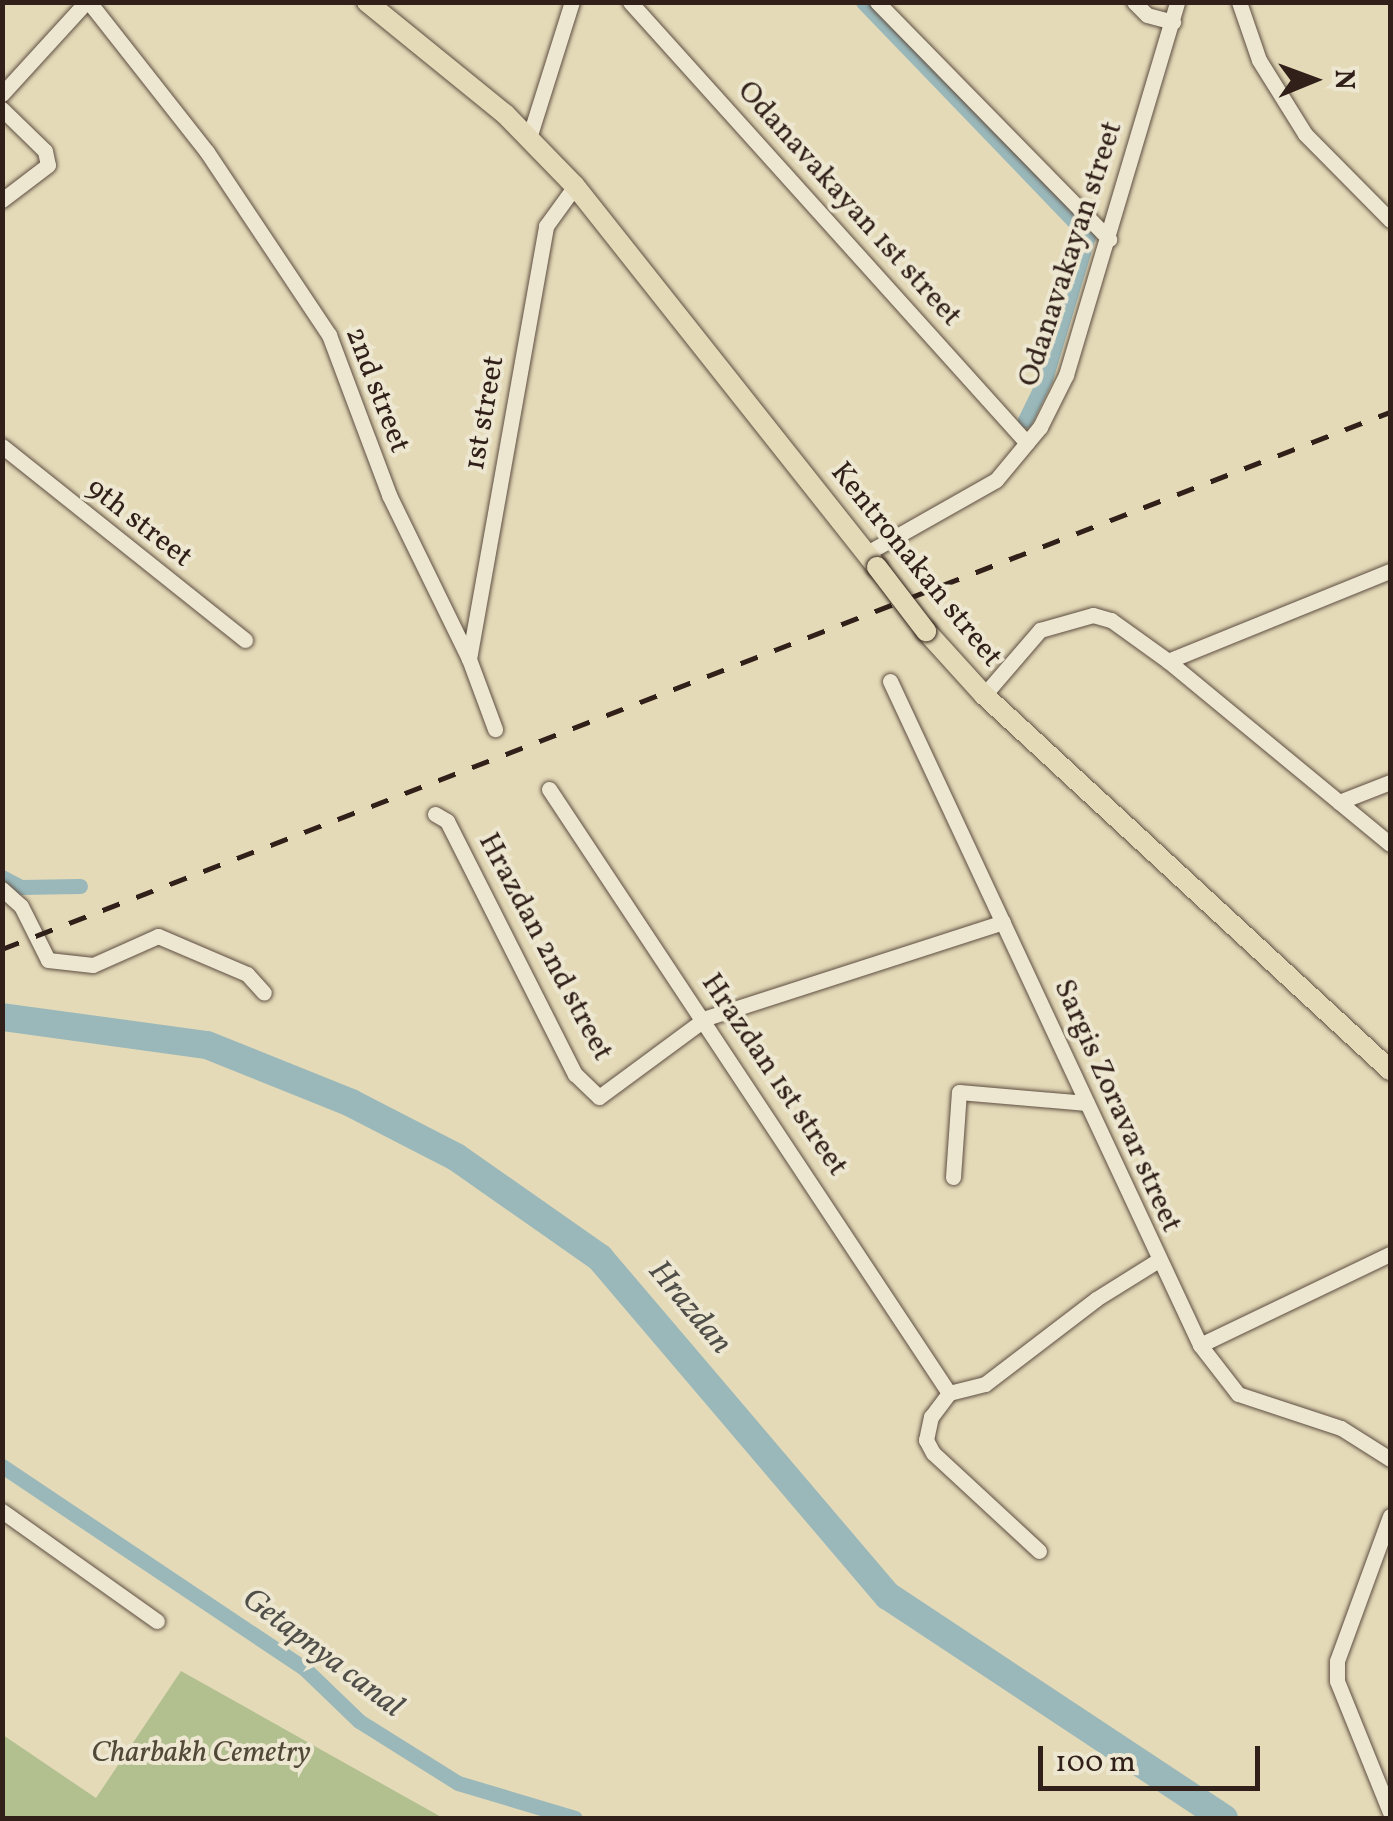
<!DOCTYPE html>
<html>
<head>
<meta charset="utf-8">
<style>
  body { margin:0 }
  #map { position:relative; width:1393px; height:1821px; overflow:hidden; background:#e4dab8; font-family:Vollkorn,serif }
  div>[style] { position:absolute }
  .green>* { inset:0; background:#b2c090 }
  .canal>* { height:15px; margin:-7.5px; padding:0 7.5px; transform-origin:7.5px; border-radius:7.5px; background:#9ab8ba }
  .river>* { height:28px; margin:-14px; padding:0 14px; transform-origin:14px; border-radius:14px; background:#9ab8ba }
  .roads { filter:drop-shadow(0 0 2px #5e4e41) drop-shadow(0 0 2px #5e4e41) }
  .minor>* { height:15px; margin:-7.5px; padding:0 7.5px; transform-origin:7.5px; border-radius:7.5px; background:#ede7d1 }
  .major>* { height:20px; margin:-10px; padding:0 10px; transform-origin:10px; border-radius:10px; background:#e4dab8 }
  .rail>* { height:5px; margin-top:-2.5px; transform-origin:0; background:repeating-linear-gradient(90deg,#312019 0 18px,transparent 0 36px) }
  .bridges { filter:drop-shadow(0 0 2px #312019) drop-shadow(0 0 2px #312019) }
  .major-bridge>* { height:20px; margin:-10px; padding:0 10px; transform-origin:10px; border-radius:10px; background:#e4dab8 }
  span { translate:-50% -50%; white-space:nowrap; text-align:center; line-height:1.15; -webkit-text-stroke:8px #ede7d1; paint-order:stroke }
  .street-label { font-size:30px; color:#312019 }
  .park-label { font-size:30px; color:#514837; font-style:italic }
  .water-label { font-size:32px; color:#504e49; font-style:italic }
  .frame { position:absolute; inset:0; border:5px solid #312019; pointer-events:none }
  .north { position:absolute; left:1263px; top:30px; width:100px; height:100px; -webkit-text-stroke:8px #ede7d1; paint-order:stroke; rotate:89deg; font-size:28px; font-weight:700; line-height:40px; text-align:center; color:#312019 }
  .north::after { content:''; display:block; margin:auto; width:35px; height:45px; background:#312019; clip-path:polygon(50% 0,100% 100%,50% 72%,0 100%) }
  .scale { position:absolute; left:1038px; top:1746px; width:222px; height:45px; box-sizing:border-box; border:5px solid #312019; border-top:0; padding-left:12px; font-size:30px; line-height:35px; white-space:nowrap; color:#312019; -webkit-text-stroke:8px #ede7d1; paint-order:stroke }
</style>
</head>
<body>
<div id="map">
  <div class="green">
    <i style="clip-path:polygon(181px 1671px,327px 1753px,443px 1818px,3px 1818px,3px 1735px,96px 1798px)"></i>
  </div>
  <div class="canal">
    <i style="left:863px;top:2px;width:325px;rotate:46.1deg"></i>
    <i style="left:1088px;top:236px;width:149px;rotate:106.7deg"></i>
    <i style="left:1045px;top:379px;width:46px;rotate:116deg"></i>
    <i style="left:2px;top:877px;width:21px;rotate:28deg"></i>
    <i style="left:21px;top:887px;width:59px;rotate:-1deg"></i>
    <i style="left:2px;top:1466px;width:365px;rotate:33.8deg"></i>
    <i style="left:305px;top:1669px;width:75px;rotate:43.9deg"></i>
    <i style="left:359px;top:1721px;width:117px;rotate:32.1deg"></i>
    <i style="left:458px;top:1783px;width:122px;rotate:16.7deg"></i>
  </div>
  <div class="river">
    <i style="left:2px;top:1017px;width:207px;rotate:7.8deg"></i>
    <i style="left:207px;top:1045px;width:155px;rotate:21.9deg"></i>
    <i style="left:351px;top:1103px;width:118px;rotate:27.2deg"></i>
    <i style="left:456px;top:1157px;width:176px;rotate:35deg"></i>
    <i style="left:600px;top:1258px;width:444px;rotate:49.6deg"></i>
    <i style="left:888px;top:1596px;width:403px;rotate:33.5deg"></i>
  </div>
  <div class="roads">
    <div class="minor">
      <i style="left:89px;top:2px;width:191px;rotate:51.8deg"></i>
      <i style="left:207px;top:152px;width:220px;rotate:56.3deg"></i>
      <i style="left:329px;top:335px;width:171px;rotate:69.4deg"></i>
      <i style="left:389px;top:495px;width:182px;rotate:64deg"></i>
      <i style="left:469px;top:659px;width:75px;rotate:69.6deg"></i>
      <i style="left:630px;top:2px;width:593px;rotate:48.01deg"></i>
      <i style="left:877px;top:2px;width:332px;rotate:45.6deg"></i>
      <i style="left:1134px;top:2px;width:18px;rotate:45deg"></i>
      <i style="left:1147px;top:15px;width:27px;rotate:15deg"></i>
      <i style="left:1239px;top:2px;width:61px;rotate:71deg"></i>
      <i style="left:1259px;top:60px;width:87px;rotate:58.1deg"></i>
      <i style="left:1305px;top:134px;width:121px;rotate:45.3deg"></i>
      <i style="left:2px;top:94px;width:125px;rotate:-47.6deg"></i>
      <i style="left:2px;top:109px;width:60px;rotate:44.3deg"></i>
      <i style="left:45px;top:151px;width:14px;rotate:78deg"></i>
      <i style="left:48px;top:165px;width:58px;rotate:142.7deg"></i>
      <i style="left:529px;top:138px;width:143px;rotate:-72.5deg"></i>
      <i style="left:2px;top:446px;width:311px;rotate:38.6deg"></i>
      <i style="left:867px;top:553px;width:148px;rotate:-29.5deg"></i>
      <i style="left:996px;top:480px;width:69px;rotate:-50.3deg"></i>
      <i style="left:1040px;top:427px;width:58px;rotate:-63.4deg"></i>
      <i style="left:1066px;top:375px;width:389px;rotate:-73.4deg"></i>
      <i style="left:469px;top:659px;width:440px;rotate:-79.9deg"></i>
      <i style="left:546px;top:226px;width:49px;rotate:-54.1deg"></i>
      <i style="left:1168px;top:661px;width:240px;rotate:-22.1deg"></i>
      <i style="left:890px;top:681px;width:733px;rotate:64.97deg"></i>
      <i style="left:1200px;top:1345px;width:62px;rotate:52.2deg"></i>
      <i style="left:1238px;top:1394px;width:108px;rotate:18.3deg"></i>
      <i style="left:1341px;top:1428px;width:58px;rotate:32.3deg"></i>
      <i style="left:984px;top:695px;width:86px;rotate:-49.3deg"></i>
      <i style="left:1040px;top:630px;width:55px;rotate:-15.8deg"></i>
      <i style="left:1093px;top:615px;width:19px;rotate:16deg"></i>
      <i style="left:1111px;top:620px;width:70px;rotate:35.7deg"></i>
      <i style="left:1168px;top:661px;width:222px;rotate:39.5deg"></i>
      <i style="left:1339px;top:802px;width:55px;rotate:-21.4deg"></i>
      <i style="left:549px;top:789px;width:724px;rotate:56.49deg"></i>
      <i style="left:1339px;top:802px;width:66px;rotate:39.5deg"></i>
      <i style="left:435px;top:814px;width:14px;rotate:30deg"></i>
      <i style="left:447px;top:821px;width:284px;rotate:63.2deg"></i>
      <i style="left:575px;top:1074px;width:33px;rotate:44deg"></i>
      <i style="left:599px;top:1097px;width:133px;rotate:-36.4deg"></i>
      <i style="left:706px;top:1018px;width:312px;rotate:-17.9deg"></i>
      <i style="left:2px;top:889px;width:25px;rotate:42deg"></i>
      <i style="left:21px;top:906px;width:60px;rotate:63.4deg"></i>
      <i style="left:48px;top:960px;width:45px;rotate:6.3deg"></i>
      <i style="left:93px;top:965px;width:71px;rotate:-24deg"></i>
      <i style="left:158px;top:936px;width:97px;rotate:23.1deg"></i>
      <i style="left:247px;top:974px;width:25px;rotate:48deg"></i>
      <i style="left:953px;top:1177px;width:85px;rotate:-86deg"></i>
      <i style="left:959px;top:1092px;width:128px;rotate:4.9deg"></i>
      <i style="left:1200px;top:1345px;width:211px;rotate:-25.6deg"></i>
      <i style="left:2px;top:1511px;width:190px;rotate:35.4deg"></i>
      <i style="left:1390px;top:1516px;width:154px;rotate:110.1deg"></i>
      <i style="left:1337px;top:1661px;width:20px;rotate:90deg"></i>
      <i style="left:1337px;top:1681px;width:141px;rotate:68deg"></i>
      <i style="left:1039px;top:1551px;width:144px;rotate:-137.2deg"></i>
      <i style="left:933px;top:1453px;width:15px;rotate:-118deg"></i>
      <i style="left:926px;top:1440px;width:24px;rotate:-78deg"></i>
      <i style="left:931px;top:1417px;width:30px;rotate:-53deg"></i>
      <i style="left:949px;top:1393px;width:37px;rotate:-14deg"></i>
      <i style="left:985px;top:1384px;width:140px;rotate:-37.4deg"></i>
      <i style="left:1096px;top:1299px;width:72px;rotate:-31.9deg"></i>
    </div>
    <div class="major">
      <i style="left:367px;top:2px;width:178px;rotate:39.1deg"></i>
      <i style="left:505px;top:114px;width:100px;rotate:45.8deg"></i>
      <i style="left:575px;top:186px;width:486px;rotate:51.6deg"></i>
      <i style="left:926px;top:631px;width:86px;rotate:47.8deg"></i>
      <i style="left:984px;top:695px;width:553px;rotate:42.73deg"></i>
    </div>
  </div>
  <div class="rail">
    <i style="left:2px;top:949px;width:1488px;rotate:-21.15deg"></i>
  </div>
  <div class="bridges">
    <div class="major-bridge">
      <i style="left:877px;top:567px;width:81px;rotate:52.6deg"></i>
    </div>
  </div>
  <div class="street-label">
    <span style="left:849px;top:204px;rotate:48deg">Odanavakayan 1st street</span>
    <span style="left:1071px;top:254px;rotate:-72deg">Odanavakayan street</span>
    <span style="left:377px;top:390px;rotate:69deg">2nd street</span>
    <span style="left:485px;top:413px;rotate:-80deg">1st street</span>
    <span style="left:139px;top:523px;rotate:38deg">9th street</span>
    <span style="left:916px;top:565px;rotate:51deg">Kentronakan street</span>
    <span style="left:545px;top:947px;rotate:62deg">Hrazdan 2nd street</span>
    <span style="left:774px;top:1075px;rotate:56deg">Hrazdan 1st street</span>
    <span style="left:1117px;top:1106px;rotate:66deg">Sargis Zoravar street</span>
  </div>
  <div class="park-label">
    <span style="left:201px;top:1753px">Charbakh Cemetry</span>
  </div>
  <div class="water-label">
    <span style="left:689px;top:1308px;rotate:50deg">Hrazdan</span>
    <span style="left:322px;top:1654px;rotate:37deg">Getapnya canal</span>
  </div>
  <div class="frame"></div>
  <div class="north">N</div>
  <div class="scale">100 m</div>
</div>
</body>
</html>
